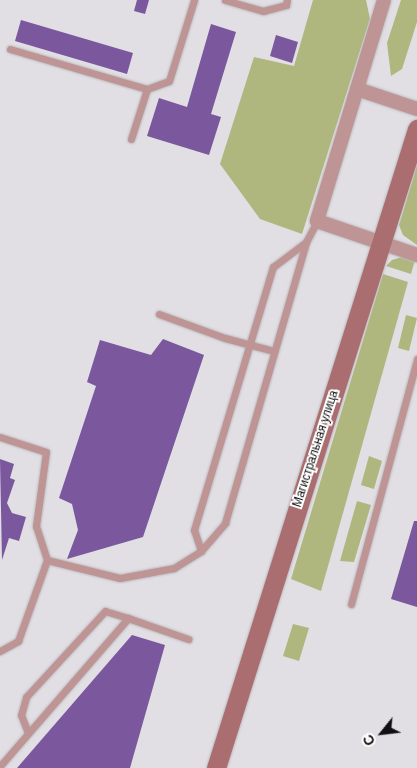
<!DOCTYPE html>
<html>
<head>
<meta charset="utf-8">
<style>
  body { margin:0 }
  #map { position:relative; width:417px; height:768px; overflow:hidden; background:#e1dfe4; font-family:"DM Sans",sans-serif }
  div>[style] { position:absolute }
  .green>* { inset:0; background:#afb77e }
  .building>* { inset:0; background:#7b579d }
  .roads { filter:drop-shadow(0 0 1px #bbbabe) drop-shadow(0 0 1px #bbbabe) }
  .service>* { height:7px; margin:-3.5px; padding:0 3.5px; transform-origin:3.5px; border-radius:3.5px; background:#be9495 }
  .minor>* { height:14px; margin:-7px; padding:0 7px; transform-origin:7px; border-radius:7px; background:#be9495 }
  .secondary>* { height:19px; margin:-9.5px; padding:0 9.5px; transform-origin:9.5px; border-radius:9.5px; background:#aa6e70 }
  span { translate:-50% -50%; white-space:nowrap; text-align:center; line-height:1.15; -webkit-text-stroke:4px #fff; paint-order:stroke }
  .street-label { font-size:12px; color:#100f11 }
  .north { position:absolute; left:357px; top:708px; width:50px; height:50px; -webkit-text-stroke:4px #fff; paint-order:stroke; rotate:241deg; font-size:14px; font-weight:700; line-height:20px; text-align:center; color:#100f11 }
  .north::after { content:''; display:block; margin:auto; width:18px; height:22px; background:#100f11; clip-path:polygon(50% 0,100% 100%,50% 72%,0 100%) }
</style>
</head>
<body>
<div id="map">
  <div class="green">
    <i style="clip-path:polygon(313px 0,366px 0,370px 19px,302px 234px,260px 219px,220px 164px,254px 57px,294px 66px)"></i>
    <i style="clip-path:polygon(401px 0,417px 0,417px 22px,402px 69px,391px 76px,387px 43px)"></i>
    <i style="clip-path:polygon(417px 165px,417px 245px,403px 235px,399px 225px)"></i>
    <i style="clip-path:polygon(402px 257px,415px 260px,411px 274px,386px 266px,392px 260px)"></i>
    <i style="clip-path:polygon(383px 274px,408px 282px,321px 591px,291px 579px)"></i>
    <i style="clip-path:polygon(406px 315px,417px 318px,409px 351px,398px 348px)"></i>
    <i style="clip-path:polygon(369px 456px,382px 461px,374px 489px,361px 485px)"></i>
    <i style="clip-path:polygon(357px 501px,371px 505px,354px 562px,340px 561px)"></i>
    <i style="clip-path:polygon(293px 624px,309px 628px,299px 661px,283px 656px)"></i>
  </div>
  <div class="building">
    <i style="clip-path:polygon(137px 0,149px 0,145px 14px,134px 11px)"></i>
    <i style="clip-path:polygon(21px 20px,133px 53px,127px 74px,15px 41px)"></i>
    <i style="clip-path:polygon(211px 24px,236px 32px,211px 114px,221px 117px,209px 155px,147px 136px,159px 98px,187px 107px)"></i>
    <i style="clip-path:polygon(276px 35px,298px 42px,292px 63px,270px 56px)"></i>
    <i style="clip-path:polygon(163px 339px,204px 355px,143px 537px,67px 559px,78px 530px,72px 504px,59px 498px,96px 386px,87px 382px,100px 340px,151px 355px)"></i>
    <i style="clip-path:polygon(0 459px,14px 464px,10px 478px,15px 480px,7px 503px,12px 513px,26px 517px,19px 541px,9px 538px,2px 560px)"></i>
    <i style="clip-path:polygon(414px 521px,417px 521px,417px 607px,391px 599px)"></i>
    <i style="clip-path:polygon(132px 635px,165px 645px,130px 768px,17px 768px)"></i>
  </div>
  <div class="roads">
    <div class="service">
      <i style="left:225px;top:0;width:40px;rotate:16deg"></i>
      <i style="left:263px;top:11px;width:24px;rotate:-15deg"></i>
      <i style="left:286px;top:5px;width:5px;rotate:-79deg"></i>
      <i style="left:10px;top:49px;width:143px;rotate:16.3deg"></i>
      <i style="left:147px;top:89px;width:23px;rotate:-20deg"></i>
      <i style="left:169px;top:81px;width:85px;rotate:-72.8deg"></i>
      <i style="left:131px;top:139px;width:52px;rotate:-72.3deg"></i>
      <i style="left:159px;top:314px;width:70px;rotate:20deg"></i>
      <i style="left:225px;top:338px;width:51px;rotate:14.9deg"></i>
      <i style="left:0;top:437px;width:48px;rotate:18.1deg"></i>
      <i style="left:46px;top:452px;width:75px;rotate:97.7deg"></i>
      <i style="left:36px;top:526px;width:36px;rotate:72deg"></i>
      <i style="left:47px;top:560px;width:75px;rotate:13.9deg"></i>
      <i style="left:120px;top:578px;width:55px;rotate:-10.5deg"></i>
      <i style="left:174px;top:568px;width:32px;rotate:-32deg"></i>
      <i style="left:201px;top:551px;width:22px;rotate:-108deg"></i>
      <i style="left:194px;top:530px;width:275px;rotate:-73.3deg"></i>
      <i style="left:273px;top:267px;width:41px;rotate:-37.1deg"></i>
      <i style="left:306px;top:242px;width:24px;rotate:-62deg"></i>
      <i style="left:201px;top:551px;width:37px;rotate:-49deg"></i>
      <i style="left:225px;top:523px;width:292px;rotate:-73.9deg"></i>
      <i style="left:351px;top:604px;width:254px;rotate:-74.9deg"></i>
      <i style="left:0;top:651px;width:21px;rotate:-29deg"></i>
      <i style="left:18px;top:641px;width:86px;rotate:-70.3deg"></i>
      <i style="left:28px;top:733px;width:19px;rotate:-111deg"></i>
      <i style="left:21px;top:715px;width:19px;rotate:-74deg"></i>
      <i style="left:26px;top:697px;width:117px;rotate:-47.4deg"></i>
      <i style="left:105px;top:611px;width:24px;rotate:17deg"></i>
      <i style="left:0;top:766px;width:196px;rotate:-49.1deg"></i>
      <i style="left:128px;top:618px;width:64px;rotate:19.3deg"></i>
    </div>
    <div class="minor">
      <i style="left:384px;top:0;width:231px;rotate:106.9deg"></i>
      <i style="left:317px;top:221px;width:106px;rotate:18.8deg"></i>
      <i style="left:357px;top:89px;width:63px;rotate:18.4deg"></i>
    </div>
    <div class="secondary">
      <i style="left:216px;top:768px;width:670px;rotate:-72.54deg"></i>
    </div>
  </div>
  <div class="street-label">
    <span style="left:316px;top:449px;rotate:-72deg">Магистральная улица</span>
  </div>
  <div class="north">С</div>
</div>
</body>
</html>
